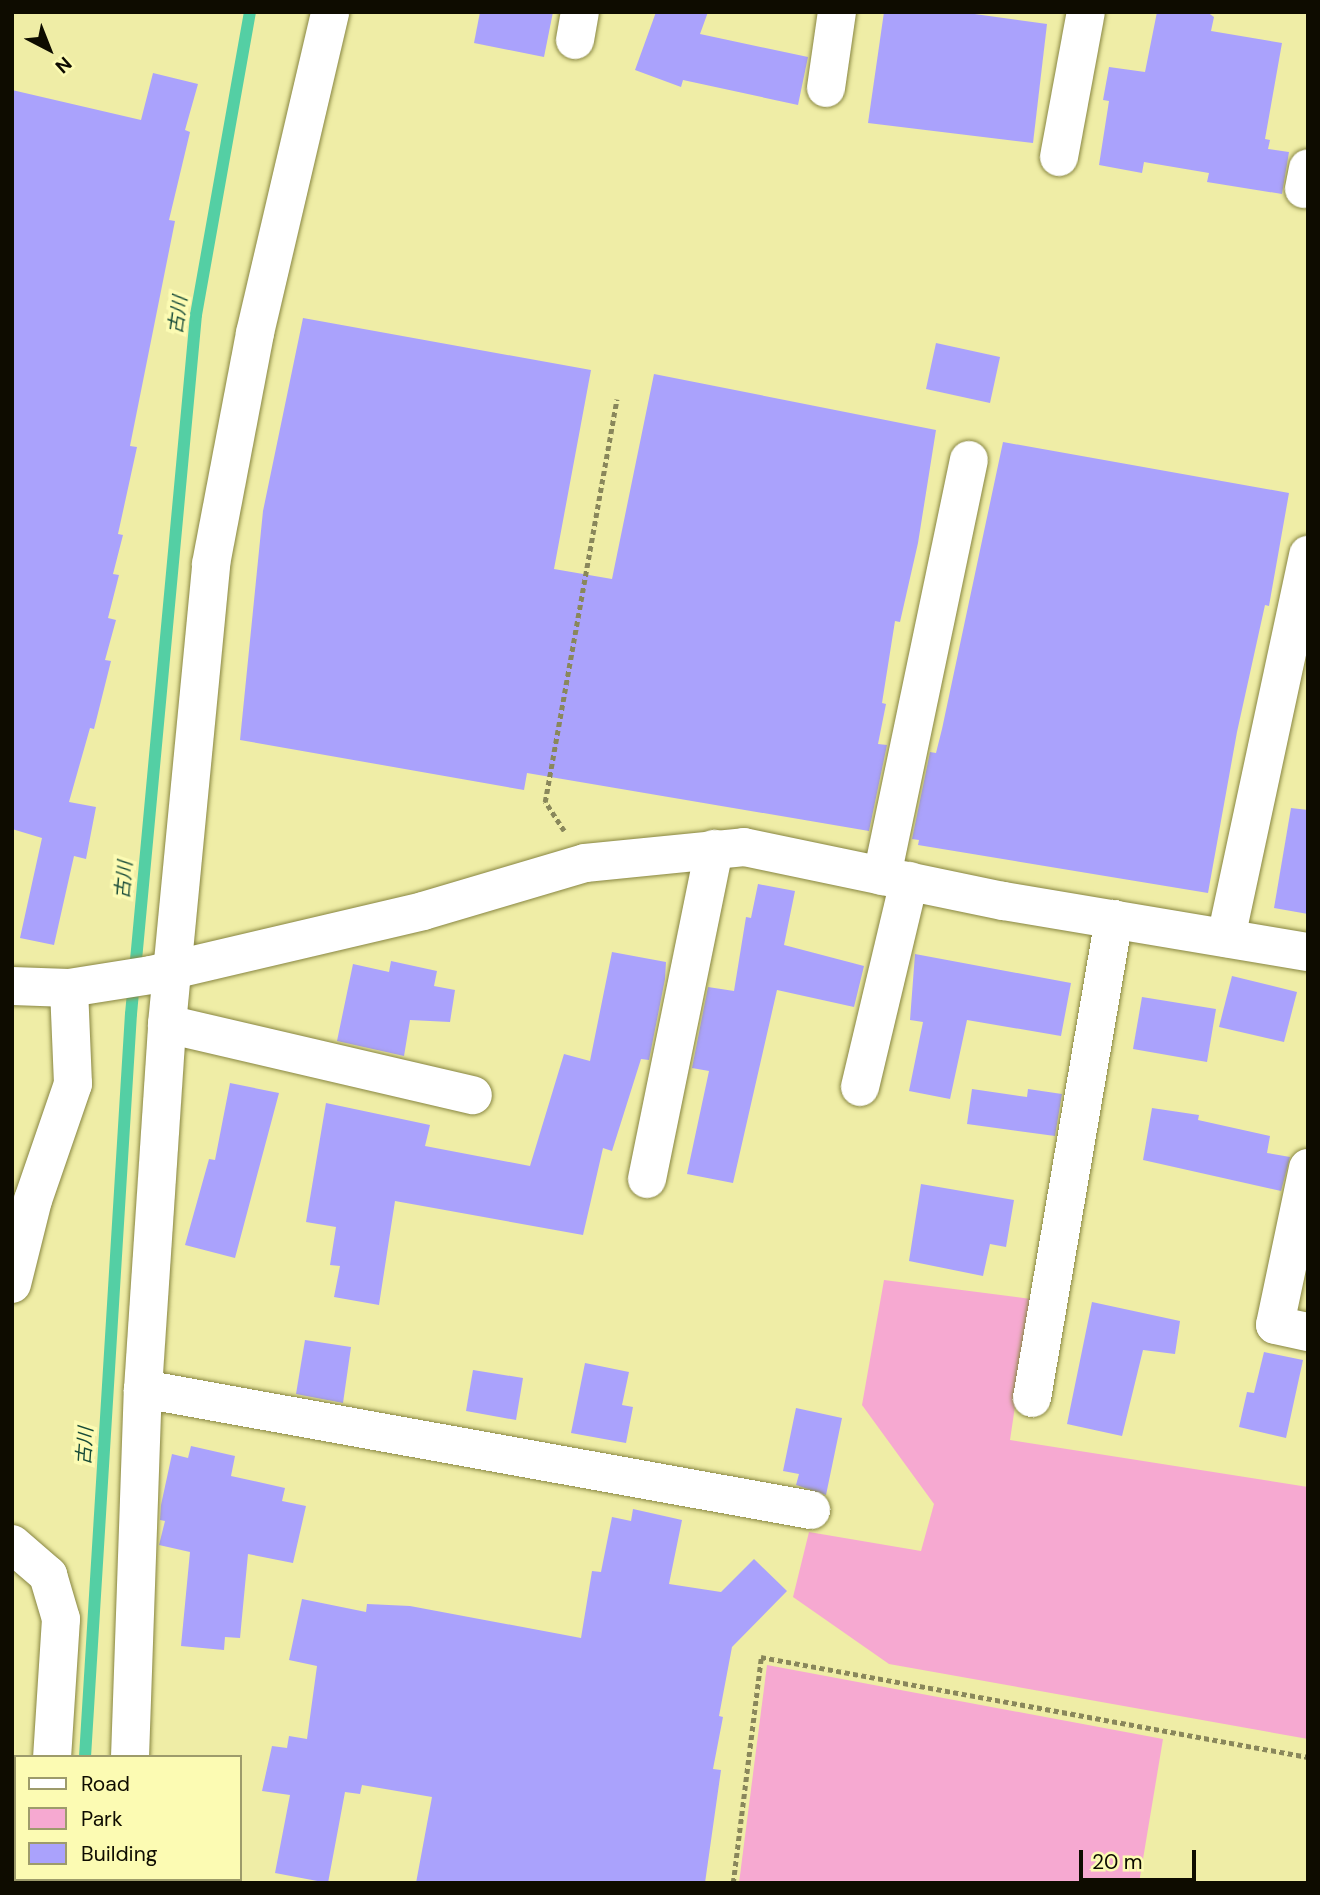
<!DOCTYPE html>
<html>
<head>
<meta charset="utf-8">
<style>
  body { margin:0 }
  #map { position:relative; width:1320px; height:1895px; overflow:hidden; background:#efeda6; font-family:"DM Sans","Noto Sans JP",sans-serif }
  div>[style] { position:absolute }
  .green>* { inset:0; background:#f6a9d1 }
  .stream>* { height:12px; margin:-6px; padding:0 6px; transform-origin:6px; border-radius:6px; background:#54cfa4 }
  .building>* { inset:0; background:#aaa2fc }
  .path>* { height:4.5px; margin-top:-2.25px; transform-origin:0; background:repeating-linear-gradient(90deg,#89875b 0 5px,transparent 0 8.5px) }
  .roads { filter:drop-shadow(0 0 2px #888642) drop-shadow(0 0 2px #888642) }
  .minor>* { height:38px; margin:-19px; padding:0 19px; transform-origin:19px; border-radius:19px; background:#fff }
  span { translate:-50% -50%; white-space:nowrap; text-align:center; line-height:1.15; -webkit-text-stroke:7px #fcfbb3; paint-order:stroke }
  .water-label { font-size:19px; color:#164a38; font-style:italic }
  .frame { position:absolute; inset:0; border:14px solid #0e0c00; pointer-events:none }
  .legend { position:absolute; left:14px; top:1755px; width:228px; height:126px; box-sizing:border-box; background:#fcfbb3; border:2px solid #9d9b6b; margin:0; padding:9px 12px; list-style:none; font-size:21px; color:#0e0c00 }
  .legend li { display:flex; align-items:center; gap:14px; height:35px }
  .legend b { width:35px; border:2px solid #9d9b6b }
  .north { position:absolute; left:14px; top:14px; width:70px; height:70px; -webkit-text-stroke:5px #fcfbb3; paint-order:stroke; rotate:138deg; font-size:19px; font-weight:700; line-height:28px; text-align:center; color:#0e0c00 }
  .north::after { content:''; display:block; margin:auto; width:24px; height:32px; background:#0e0c00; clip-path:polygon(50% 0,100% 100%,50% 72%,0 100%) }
  .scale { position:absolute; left:1079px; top:1850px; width:117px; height:32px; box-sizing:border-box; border:4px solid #0e0c00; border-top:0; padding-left:9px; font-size:21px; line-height:24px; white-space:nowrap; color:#0e0c00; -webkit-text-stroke:5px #fcfbb3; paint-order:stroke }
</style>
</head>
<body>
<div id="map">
  <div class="green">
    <i style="clip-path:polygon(884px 1280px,1031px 1299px,1010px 1440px,1308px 1487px,1308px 1739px,889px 1664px,793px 1597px,809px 1532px,921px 1551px,934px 1504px,862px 1405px)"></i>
    <i style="clip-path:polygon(767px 1665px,1163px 1739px,1139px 1883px,739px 1883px)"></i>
  </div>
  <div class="stream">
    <i style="left:85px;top:1757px;width:744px;rotate:-86.46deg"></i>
    <i style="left:131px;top:1014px;width:702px;rotate:-84.69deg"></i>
    <i style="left:196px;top:315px;width:308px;rotate:-79.9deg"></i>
    <i style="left:78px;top:1883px;width:4px;rotate:-90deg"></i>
  </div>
  <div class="building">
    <i style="clip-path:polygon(480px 12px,553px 12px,544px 57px,474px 43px)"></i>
    <i style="clip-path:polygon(656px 12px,708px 12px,700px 34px,808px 57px,798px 105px,683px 80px,681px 87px,635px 70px)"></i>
    <i style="clip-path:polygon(884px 12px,960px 12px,1047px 24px,1033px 143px,868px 123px)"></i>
    <i style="clip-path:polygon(1157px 12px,1207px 12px,1214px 17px,1211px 31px,1282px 43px,1265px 139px,1270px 140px,1268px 149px,1289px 152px,1282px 194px,1207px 182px,1209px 173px,1144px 162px,1142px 173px,1099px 165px,1109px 101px,1103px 100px,1109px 67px,1145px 72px)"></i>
    <i style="clip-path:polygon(153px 73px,198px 84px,185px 130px,190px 132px,169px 220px,175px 221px,130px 446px,137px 447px,118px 534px,123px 535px,113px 574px,119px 575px,108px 618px,116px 620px,105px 660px,111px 661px,94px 729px,90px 728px,69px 802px,96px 807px,86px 859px,74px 856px,54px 945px,20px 938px,42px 838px,12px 829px,12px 90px,141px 120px)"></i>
    <i style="clip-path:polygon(303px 318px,591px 370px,554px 569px,612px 579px,654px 374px,936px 430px,918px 543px,900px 622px,895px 621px,882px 703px,886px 704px,878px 744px,887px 745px,869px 831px,527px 773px,524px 790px,240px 740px,263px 511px)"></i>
    <i style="clip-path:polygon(936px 343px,1000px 357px,990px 403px,926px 389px)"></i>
    <i style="clip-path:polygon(1003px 442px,1289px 493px,1269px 606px,1265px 605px,1237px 732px,1208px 893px,918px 845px,919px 840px,912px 839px,930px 752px,936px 753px,942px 729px)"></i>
    <i style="clip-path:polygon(1291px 808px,1308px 810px,1308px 914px,1274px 908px)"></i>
    <i style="clip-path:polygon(758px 884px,795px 891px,784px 945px,864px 966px,854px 1007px,777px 990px,733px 1183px,687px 1174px,709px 1071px,692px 1068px,708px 987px,734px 991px,746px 917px,751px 918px)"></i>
    <i style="clip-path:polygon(612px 952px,666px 962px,665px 979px,649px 1060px,641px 1059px,612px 1151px,603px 1148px,583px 1235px,395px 1201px,379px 1305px,334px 1297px,340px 1266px,330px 1265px,336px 1227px,306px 1222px,326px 1103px,430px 1125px,425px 1146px,530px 1166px,564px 1054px,590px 1061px)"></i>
    <i style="clip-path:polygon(915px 954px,1071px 983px,1061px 1036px,967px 1020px,950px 1099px,909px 1091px,923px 1022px,910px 1020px)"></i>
    <i style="clip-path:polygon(391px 961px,437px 971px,434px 986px,455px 990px,450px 1022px,410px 1020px,404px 1056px,337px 1041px,353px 964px,389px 972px)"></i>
    <i style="clip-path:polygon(1232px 976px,1297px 992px,1284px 1042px,1219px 1027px)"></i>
    <i style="clip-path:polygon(1142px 997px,1216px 1009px,1207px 1062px,1133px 1049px)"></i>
    <i style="clip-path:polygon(230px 1083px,279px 1093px,235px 1258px,185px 1245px,209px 1159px,215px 1160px)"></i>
    <i style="clip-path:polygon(972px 1089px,1027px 1097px,1028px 1089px,1062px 1094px,1055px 1136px,967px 1124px)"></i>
    <i style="clip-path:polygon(1152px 1108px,1199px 1115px,1198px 1120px,1270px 1136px,1267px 1153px,1290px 1157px,1281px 1191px,1143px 1160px)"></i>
    <i style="clip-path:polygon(921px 1184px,1014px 1200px,1006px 1247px,990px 1244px,983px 1276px,909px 1261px)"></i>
    <i style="clip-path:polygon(1092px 1302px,1180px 1321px,1175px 1354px,1143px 1350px,1122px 1436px,1067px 1424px)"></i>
    <i style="clip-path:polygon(305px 1340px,351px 1347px,343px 1403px,296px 1394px)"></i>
    <i style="clip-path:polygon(1264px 1352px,1303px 1360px,1286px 1438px,1239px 1427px,1247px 1392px,1254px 1393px)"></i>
    <i style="clip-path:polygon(585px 1363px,629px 1372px,622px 1405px,633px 1407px,626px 1443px,571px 1433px)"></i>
    <i style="clip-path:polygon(473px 1370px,523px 1378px,516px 1420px,466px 1411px)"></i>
    <i style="clip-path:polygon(796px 1408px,842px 1418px,826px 1495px,796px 1485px,799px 1474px,783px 1471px)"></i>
    <i style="clip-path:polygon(191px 1446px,235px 1456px,231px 1476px,285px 1488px,282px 1501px,306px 1506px,293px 1563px,248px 1554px,240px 1638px,225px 1637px,224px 1650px,181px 1646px,190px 1552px,159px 1545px,165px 1521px,160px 1520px,161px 1505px,172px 1454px,188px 1458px)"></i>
    <i style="clip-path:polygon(633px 1509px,682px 1520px,669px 1584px,721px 1592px,754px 1559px,787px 1591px,732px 1647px,719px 1716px,723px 1717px,713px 1769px,721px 1770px,705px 1883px,416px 1883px,432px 1797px,362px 1785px,360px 1794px,345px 1792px,328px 1883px,275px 1873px,290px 1795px,262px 1791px,272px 1746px,287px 1748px,289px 1736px,307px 1739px,317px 1666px,289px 1660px,302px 1599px,366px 1612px,367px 1604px,410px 1606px,581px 1638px,592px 1571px,601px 1572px,612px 1517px,631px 1521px)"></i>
  </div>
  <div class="path">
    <i style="left:564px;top:831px;width:35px;rotate:-123deg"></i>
    <i style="left:545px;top:802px;width:409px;rotate:-79.9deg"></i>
    <i style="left:733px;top:1883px;width:228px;rotate:-82.9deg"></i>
    <i style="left:761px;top:1657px;width:556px;rotate:10.36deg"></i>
  </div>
  <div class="roads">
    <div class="minor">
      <i style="left:575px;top:40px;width:28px;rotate:-80deg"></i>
      <i style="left:826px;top:88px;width:77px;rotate:-81.8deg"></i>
      <i style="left:1059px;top:157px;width:147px;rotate:-79.5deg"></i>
      <i style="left:1304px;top:189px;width:21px;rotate:-79deg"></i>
      <i style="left:882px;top:876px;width:425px;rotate:-78.2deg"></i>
      <i style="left:1226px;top:938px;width:392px;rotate:-77.9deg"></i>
      <i style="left:12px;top:986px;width:57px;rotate:2deg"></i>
      <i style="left:69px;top:988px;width:83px;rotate:-9deg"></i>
      <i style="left:151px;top:975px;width:279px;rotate:-13.2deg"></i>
      <i style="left:423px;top:911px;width:169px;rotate:-16.5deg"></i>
      <i style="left:585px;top:863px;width:160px;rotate:-5.7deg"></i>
      <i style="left:744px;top:847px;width:265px;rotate:11.8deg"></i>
      <i style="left:1003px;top:901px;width:309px;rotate:9.5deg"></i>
      <i style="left:167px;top:1024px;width:314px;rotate:13.1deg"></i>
      <i style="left:860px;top:1087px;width:212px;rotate:-76.6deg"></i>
      <i style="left:1308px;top:1168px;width:160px;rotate:101.9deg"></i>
      <i style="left:1275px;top:1325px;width:34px;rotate:12deg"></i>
      <i style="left:647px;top:1179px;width:337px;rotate:-78.5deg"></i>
      <i style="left:12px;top:1284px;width:87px;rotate:-76deg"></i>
      <i style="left:33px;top:1200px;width:123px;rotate:-71deg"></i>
      <i style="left:73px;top:1084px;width:96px;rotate:-92.4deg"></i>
      <i style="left:143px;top:1389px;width:679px;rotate:10.27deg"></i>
      <i style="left:1032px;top:1398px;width:486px;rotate:-80.3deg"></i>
      <i style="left:12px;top:1544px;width:48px;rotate:40.7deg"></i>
      <i style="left:48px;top:1575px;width:46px;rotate:73.5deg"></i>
      <i style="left:61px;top:1619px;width:138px;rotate:93.7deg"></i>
      <i style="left:130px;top:1757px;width:368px;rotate:-88deg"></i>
      <i style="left:143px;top:1389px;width:366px;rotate:-86.2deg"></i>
      <i style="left:167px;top:1024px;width:462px;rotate:-84.5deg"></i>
      <i style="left:211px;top:564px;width:235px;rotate:-79.2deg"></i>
      <i style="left:255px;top:333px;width:330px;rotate:-76.8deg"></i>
      <i style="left:125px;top:1880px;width:16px;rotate:11deg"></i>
      <i style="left:44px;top:1883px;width:4px;rotate:-76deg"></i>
    </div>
  </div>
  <div class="water-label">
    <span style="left:178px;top:315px;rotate:-82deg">古川</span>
    <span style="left:124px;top:880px;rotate:-85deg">古川</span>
    <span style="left:85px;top:1446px;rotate:-86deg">古川</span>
  </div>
  <div class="frame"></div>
  <ul class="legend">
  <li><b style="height:9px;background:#fff"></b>Road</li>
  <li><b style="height:19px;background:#f6a9d1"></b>Park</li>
  <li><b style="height:19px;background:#aaa2fc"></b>Building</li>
  </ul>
  <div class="north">N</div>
  <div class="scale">20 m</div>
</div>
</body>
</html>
